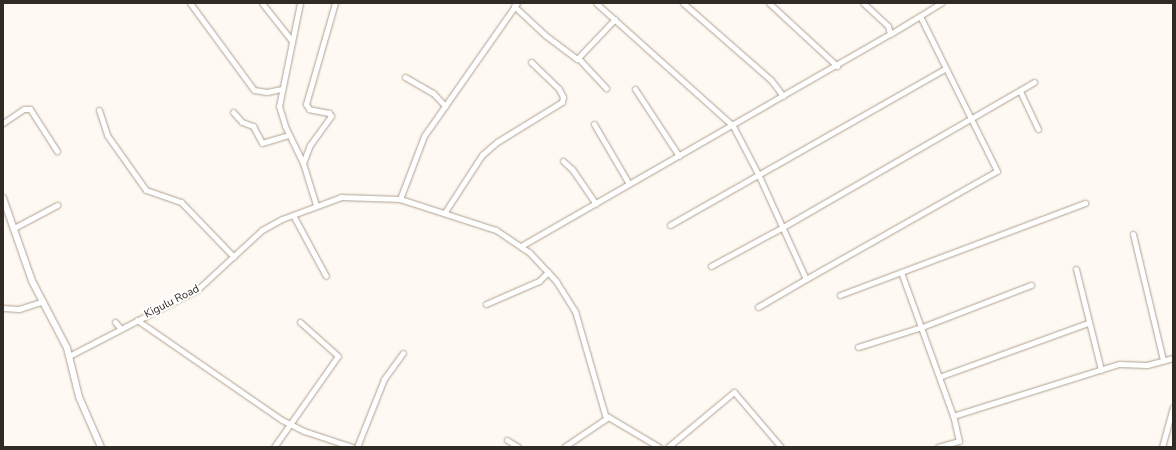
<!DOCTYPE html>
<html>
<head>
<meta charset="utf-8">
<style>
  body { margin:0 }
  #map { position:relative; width:1176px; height:450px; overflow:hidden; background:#fef9f2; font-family:"Nunito Sans",sans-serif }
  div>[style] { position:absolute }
  .roads { filter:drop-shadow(0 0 1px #aea191) drop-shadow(0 0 1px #aea191) }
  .minor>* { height:5px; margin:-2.5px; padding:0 2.5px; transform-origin:2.5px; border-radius:2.5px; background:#fff }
  .tertiary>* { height:6px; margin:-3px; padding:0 3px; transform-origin:3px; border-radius:3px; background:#fff }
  span { translate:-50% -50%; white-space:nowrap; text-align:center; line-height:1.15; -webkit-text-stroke:4px #fff; paint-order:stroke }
  .street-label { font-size:11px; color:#302b24 }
  .frame { position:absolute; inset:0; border:4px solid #302b24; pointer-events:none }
</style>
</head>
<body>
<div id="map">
  <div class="roads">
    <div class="minor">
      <i style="left:190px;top:3px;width:108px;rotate:53.7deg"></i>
      <i style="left:254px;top:90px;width:13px;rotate:9deg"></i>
      <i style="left:267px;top:92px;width:14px;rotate:-12deg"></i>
      <i style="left:262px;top:3px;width:48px;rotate:51.7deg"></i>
      <i style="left:300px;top:3px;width:105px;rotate:101.5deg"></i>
      <i style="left:279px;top:106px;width:21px;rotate:73deg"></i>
      <i style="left:285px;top:126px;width:41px;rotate:64.1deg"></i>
      <i style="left:596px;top:3px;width:184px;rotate:41.9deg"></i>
      <i style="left:733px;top:126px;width:56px;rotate:62.5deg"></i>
      <i style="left:759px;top:176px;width:113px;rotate:65.5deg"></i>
      <i style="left:806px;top:279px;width:219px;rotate:-29.5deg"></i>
      <i style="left:997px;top:171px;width:173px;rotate:-116.4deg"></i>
      <i style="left:920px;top:16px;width:35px;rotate:149deg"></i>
      <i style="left:683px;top:3px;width:117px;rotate:41.2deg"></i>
      <i style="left:771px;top:80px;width:20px;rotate:53deg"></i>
      <i style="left:769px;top:3px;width:93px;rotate:42.8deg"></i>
      <i style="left:514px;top:6px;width:42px;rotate:43.1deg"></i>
      <i style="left:545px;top:35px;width:40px;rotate:37deg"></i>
      <i style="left:577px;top:59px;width:55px;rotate:-46.5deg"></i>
      <i style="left:920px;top:16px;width:25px;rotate:-32deg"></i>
      <i style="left:579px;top:59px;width:40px;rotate:47deg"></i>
      <i style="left:405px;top:77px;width:32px;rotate:30deg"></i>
      <i style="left:433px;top:93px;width:18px;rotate:47deg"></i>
      <i style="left:635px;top:89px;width:80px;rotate:56.7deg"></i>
      <i style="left:1020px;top:91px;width:42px;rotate:64.7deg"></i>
      <i style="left:99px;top:110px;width:26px;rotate:72deg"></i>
      <i style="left:107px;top:135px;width:67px;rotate:54.7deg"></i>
      <i style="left:146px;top:190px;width:37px;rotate:19deg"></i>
      <i style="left:181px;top:202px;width:76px;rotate:46.1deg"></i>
      <i style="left:233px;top:112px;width:13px;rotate:48deg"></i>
      <i style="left:242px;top:122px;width:12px;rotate:20deg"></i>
      <i style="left:253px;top:126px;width:19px;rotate:62deg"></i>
      <i style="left:262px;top:143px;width:28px;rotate:-17deg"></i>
      <i style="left:3px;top:123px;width:25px;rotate:-34deg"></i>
      <i style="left:24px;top:109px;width:6px"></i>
      <i style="left:30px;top:109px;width:50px;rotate:57.3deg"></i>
      <i style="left:594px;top:124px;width:69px;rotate:59.7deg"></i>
      <i style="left:563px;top:161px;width:12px;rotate:42deg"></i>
      <i style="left:572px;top:169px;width:42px;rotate:55.6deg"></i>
      <i style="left:400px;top:199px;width:67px;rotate:-69.1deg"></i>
      <i style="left:424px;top:136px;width:162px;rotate:-55deg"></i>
      <i style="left:316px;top:205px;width:44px;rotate:-107.2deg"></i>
      <i style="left:303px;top:163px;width:19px;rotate:-69deg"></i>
      <i style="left:310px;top:145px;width:36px;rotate:-54deg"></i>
      <i style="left:331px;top:116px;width:4px;rotate:-124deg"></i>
      <i style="left:329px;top:113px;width:20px;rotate:-169deg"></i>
      <i style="left:309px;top:109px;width:6px;rotate:-121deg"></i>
      <i style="left:306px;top:104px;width:105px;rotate:-74deg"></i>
      <i style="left:445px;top:212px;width:68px;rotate:-57deg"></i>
      <i style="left:482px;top:155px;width:20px;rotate:-41deg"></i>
      <i style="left:497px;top:142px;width:76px;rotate:-31.6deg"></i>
      <i style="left:562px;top:102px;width:5px;rotate:-79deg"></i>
      <i style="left:563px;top:97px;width:9px;rotate:-117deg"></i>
      <i style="left:559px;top:89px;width:39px;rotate:-136deg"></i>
      <i style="left:293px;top:215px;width:69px;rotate:61.6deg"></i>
      <i style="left:670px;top:225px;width:316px;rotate:-29.6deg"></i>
      <i style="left:14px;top:228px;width:49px;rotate:-28.1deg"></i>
      <i style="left:1133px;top:234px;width:130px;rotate:76.6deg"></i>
      <i style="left:521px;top:246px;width:426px;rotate:-29.9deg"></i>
      <i style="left:890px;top:34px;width:8px;rotate:-104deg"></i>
      <i style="left:888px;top:26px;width:34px;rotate:-137deg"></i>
      <i style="left:711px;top:266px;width:82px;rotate:-28.4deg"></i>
      <i style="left:783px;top:227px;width:290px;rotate:-30deg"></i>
      <i style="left:1076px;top:269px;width:104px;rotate:76.1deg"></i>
      <i style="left:901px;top:272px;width:153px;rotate:70.1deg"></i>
      <i style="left:953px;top:416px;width:174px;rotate:-17.4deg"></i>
      <i style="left:1119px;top:364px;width:28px;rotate:2deg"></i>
      <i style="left:1147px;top:365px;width:27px;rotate:-15deg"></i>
      <i style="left:840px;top:295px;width:262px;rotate:-20.6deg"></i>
      <i style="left:486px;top:304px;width:58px;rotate:-23.5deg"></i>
      <i style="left:539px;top:281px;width:13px;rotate:-45deg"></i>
      <i style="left:758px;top:307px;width:56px;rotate:-30.3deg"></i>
      <i style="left:3px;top:308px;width:16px;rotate:4deg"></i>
      <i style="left:19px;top:309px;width:25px;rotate:-18deg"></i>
      <i style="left:137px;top:320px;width:176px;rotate:34.6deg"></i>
      <i style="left:282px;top:420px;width:25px;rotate:27deg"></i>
      <i style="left:304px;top:431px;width:51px;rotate:18.4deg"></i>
      <i style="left:115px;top:322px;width:9px;rotate:49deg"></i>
      <i style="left:858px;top:347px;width:67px;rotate:-17.4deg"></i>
      <i style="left:922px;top:327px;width:117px;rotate:-21.1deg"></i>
      <i style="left:69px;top:356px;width:145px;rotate:-27.4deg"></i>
      <i style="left:198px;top:289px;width:87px;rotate:-42.7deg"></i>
      <i style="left:262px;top:230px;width:23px;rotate:-29deg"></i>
      <i style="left:282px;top:219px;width:63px;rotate:-20.4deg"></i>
      <i style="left:341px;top:197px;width:59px;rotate:1.9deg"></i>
      <i style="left:400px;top:199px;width:101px;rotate:17.9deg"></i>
      <i style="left:496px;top:230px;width:40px;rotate:34deg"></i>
      <i style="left:529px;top:252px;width:40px;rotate:47deg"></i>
      <i style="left:556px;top:281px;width:36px;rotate:58deg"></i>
      <i style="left:575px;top:311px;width:108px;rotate:73.9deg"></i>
      <i style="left:605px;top:415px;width:63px;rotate:30.7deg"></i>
      <i style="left:939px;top:377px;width:158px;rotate:-19.9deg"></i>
      <i style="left:507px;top:440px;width:13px;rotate:32deg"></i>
      <i style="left:274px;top:447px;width:111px;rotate:-54.9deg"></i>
      <i style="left:338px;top:356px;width:51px;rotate:-138.2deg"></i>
      <i style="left:357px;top:447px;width:73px;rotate:-68.3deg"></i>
      <i style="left:384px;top:379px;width:32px;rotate:-54deg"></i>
      <i style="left:564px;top:447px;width:52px;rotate:-34deg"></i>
      <i style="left:668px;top:447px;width:86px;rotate:-39.8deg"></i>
      <i style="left:734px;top:392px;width:72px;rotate:49.5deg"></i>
      <i style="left:938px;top:447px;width:22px;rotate:-16deg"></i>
      <i style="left:959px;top:441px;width:26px;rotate:-103deg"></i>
      <i style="left:1162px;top:447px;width:41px;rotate:-74.6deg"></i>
    </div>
    <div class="tertiary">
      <i style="left:3px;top:198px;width:88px;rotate:70.7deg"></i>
      <i style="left:32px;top:281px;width:76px;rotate:62.4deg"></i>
      <i style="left:67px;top:348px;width:50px;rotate:76.2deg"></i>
      <i style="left:79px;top:397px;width:55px;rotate:66.3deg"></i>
    </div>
  </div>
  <div class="street-label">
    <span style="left:172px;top:302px;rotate:-27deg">Kigulu Road</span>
  </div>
  <div class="frame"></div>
</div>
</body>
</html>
